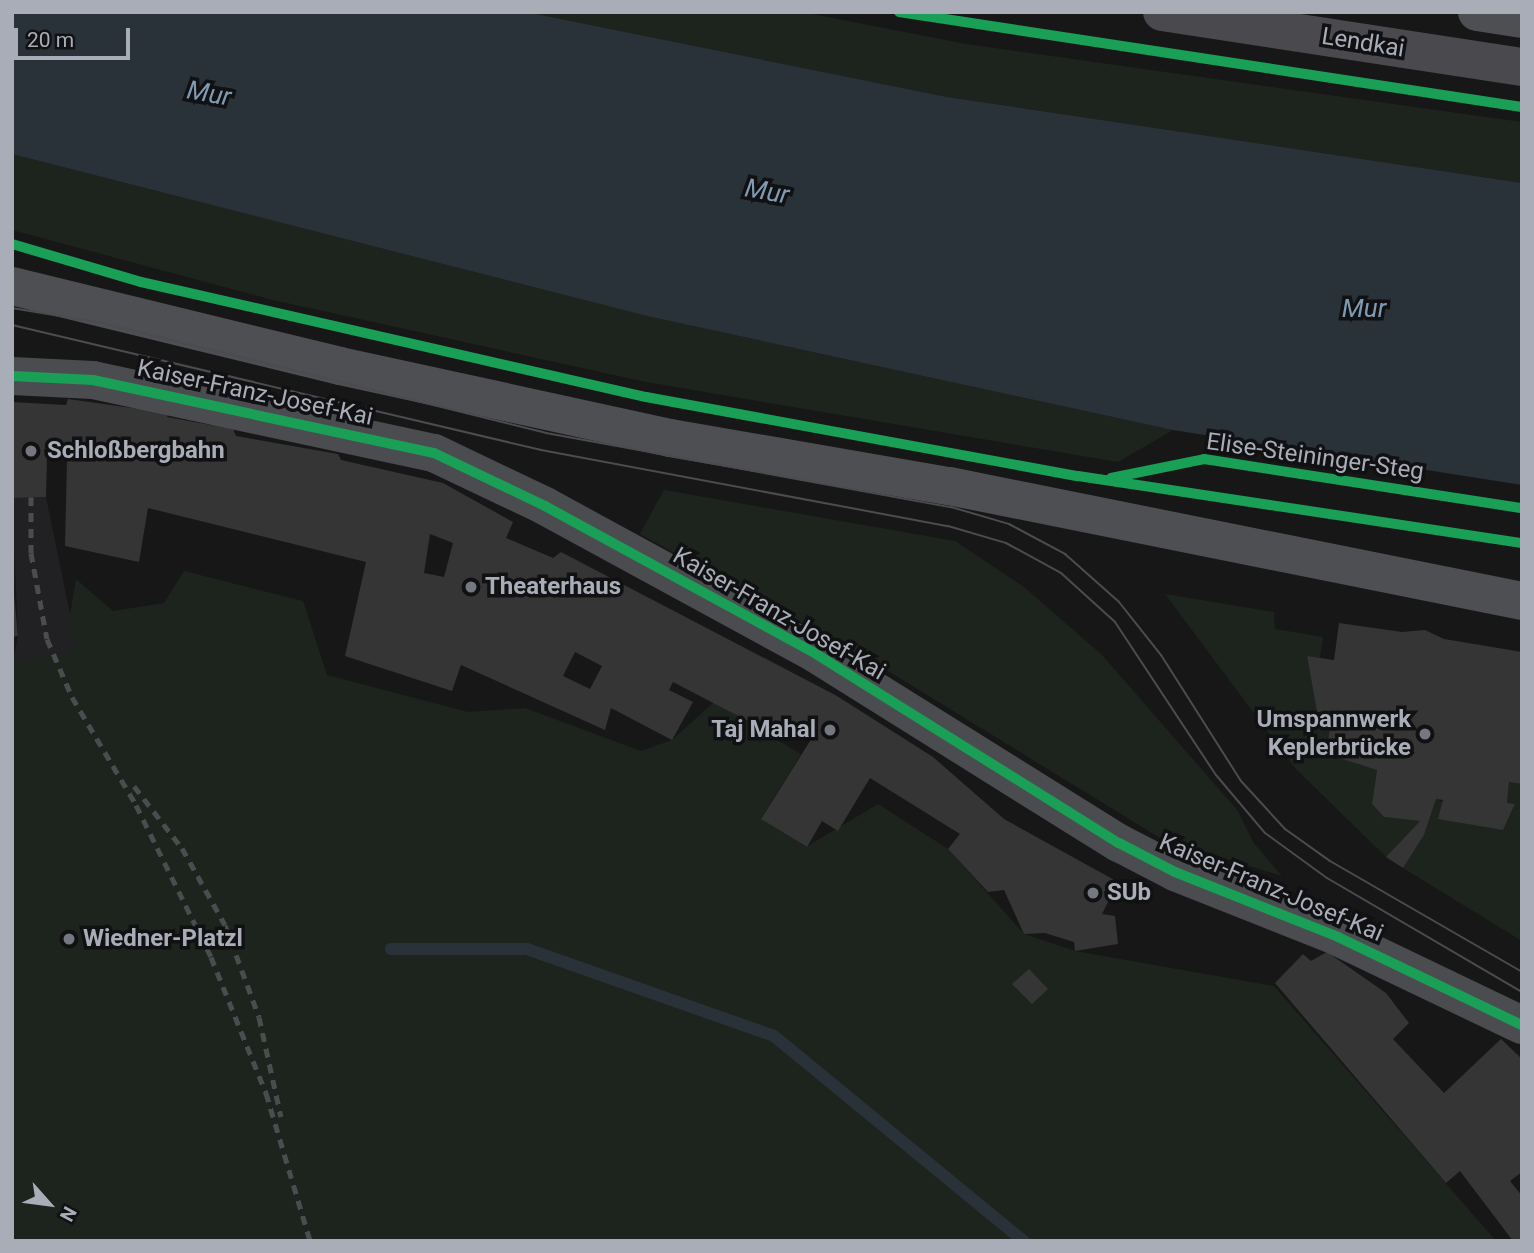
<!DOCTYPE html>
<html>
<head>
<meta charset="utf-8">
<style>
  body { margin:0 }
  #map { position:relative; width:1534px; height:1253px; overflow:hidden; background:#171717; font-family:Roboto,sans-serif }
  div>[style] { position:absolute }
  .built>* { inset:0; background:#212123 }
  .green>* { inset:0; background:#1d241e }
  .water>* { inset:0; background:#2a3239 }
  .stream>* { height:12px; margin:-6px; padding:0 6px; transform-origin:6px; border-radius:6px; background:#2a3239 }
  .building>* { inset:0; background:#353536 }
  .street>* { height:38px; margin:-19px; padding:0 19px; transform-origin:19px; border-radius:19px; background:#4b4c50 }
  .secondary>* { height:38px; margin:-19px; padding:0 19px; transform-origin:19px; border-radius:19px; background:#4a4a4e }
  .primary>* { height:38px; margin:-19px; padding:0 19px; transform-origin:19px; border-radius:19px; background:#4d4f52 }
  .tram>* { height:2px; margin:-1px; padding:0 1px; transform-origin:1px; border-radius:1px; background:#4b4c4f }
  .rail>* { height:5px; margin-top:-2.5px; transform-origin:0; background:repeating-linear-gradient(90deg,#4b4c4f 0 9px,transparent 0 16px) }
  .cycleway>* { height:10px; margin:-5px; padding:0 5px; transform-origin:5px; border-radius:5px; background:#1a9f57 }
  .dots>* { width:19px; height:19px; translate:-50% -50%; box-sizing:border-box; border:4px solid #111113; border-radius:50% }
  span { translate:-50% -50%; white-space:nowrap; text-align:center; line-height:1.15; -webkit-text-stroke:7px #111113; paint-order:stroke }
  .street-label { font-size:24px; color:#a8adb8 }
  .poi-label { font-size:24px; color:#a8adb8; font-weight:700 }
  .left { translate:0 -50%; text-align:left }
  .right { translate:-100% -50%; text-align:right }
  .water-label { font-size:26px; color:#7f9bb3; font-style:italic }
  .frame { position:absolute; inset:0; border:14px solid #a8adb8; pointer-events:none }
  .north { position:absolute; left:14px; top:1169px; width:70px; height:70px; -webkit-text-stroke:5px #111113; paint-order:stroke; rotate:118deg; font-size:19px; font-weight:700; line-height:28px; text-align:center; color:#a8adb8 }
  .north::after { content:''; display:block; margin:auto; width:24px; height:32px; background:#a8adb8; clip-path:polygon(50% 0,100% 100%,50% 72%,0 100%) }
  .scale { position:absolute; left:14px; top:28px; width:116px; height:32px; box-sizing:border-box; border:4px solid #a8adb8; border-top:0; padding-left:9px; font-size:21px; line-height:24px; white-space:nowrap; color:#a8adb8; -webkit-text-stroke:5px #111113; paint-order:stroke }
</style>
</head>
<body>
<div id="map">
  <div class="built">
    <i style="clip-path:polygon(46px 497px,78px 653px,12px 667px,18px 636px,12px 498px)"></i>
  </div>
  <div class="green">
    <i style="clip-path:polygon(526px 12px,802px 12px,966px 44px,1522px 122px,1522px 183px,947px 97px)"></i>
    <i style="clip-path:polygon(12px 154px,647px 316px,1173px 430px,1118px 462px,646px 382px,273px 300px,12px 230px)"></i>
    <i style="clip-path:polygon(664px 490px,955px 541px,1024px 587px,1102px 655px,1238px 811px,1253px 842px,1282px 876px,1160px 838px,880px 666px,640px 534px)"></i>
    <i style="clip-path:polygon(184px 571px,303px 601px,327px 675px,468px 712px,525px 708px,641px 751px,672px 740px,714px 702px,801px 754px,761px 818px,806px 847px,878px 804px,948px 849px,1024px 934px,1075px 951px,1274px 986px,1496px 1241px,12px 1241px,12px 666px,76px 650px,69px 621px,76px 579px,113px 611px,164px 603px)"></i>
    <i style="clip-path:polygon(1165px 594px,1274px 612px,1275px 629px,1323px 637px,1320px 658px,1307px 657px,1317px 712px,1332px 714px,1326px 754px,1377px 770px,1372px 804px,1384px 817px,1420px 821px,1386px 857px,1295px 768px)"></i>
    <i style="clip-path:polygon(1509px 782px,1522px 784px,1522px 941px,1403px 868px,1424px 835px,1436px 799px,1503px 830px,1515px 805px,1507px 803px)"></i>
  </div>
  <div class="water">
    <i style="clip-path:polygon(12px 12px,526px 12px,947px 97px,1522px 183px,1522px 485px,1173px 430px,647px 316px,12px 154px)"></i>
  </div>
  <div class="stream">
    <i style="left:391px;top:949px;width:136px"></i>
    <i style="left:527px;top:949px;width:262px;rotate:19.4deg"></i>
    <i style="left:774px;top:1036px;width:323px;rotate:39.4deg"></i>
  </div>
  <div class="building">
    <i style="clip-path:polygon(evenodd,68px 399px,168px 413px,167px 417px,233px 429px,236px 436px,338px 454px,341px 460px,443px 483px,513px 522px,506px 538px,553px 558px,561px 552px,837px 696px,933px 757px,1004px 819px,1118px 882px,1102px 914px,1115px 916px,1118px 944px,1075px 951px,1074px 942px,1045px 933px,1024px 934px,1004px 890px,988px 892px,948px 849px,960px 834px,870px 778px,838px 831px,822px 821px,807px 847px,761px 819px,810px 741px,775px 720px,769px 732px,673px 682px,669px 690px,693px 702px,672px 740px,611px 708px,605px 730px,461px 665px,452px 691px,345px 656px,366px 562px,148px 508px,139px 562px,65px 546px,67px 460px,47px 458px,46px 497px,12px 498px,12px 402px,66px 405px,68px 399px,430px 534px,453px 543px,444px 577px,424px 573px,430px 534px,68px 399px,575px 652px,602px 666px,590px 689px,563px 676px,575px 652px)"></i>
    <i style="clip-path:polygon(14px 594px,18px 636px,12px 637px,12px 595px)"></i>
    <i style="clip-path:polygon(1339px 623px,1402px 632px,1425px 630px,1444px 639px,1522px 652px,1522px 784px,1509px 782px,1507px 803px,1515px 804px,1503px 830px,1438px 819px,1443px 800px,1436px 799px,1424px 835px,1403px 868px,1386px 857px,1420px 821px,1384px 817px,1372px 804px,1377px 770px,1326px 754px,1332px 714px,1317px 712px,1307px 656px,1334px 660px)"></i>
    <i style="clip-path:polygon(1327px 952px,1386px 993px,1409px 1023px,1393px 1039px,1444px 1093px,1501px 1039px,1522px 1059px,1522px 1172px,1510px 1181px,1522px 1196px,1522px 1241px,1513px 1241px,1460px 1171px,1446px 1183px,1275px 983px,1303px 954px,1311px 961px)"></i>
    <i style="clip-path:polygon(1029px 969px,1048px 989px,1032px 1004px,1012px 984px)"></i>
  </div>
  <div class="street">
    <i style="left:12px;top:376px;width:81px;rotate:2.8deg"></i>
    <i style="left:93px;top:380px;width:349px;rotate:12.1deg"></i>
    <i style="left:434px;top:453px;width:123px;rotate:25.5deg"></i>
    <i style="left:545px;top:506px;width:309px;rotate:28.6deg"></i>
    <i style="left:816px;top:654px;width:357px;rotate:32deg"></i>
    <i style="left:1119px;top:843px;width:63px;rotate:27.4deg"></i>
    <i style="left:1175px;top:872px;width:175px;rotate:21.7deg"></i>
    <i style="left:1338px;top:937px;width:204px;rotate:25.6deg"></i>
  </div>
  <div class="secondary">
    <i style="left:1162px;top:12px;width:364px;rotate:8.7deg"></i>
  </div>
  <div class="primary">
    <i style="left:1477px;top:12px;width:46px;rotate:8.8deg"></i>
    <i style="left:12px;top:286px;width:338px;rotate:13.7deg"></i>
    <i style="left:340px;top:366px;width:338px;rotate:12.3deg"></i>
    <i style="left:670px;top:438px;width:283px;rotate:9.8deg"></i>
    <i style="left:949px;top:486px;width:584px;rotate:11.35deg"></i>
  </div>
  <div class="tram">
    <i style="left:12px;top:308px;width:91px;rotate:9.5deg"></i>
    <i style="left:102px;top:323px;width:457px;rotate:13.9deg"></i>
    <i style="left:546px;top:433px;width:412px;rotate:10.4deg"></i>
    <i style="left:951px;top:507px;width:60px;rotate:16.3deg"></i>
    <i style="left:1009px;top:524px;width:64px;rotate:28.2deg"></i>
    <i style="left:1065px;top:554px;width:72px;rotate:41.6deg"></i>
    <i style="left:1119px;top:602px;width:68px;rotate:51.6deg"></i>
    <i style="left:1161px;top:655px;width:149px;rotate:57.6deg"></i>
    <i style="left:1241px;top:781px;width:65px;rotate:47.5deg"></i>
    <i style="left:1285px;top:829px;width:55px;rotate:35.4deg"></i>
    <i style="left:1330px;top:861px;width:222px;rotate:30deg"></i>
    <i style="left:12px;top:325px;width:544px;rotate:13.29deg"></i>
    <i style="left:541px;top:450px;width:414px;rotate:10.6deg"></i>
    <i style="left:948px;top:526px;width:60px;rotate:16.3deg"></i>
    <i style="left:1006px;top:543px;width:63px;rotate:28.6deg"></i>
    <i style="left:1061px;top:573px;width:73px;rotate:42.2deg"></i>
    <i style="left:1115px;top:622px;width:183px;rotate:56.6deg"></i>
    <i style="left:1216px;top:775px;width:76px;rotate:49.8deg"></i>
    <i style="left:1265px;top:833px;width:77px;rotate:36deg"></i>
    <i style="left:1327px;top:878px;width:226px;rotate:30.3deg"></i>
  </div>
  <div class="rail">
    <i style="left:31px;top:497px;width:56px;rotate:90deg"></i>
    <i style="left:31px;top:553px;width:87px;rotate:79.5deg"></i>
    <i style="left:47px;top:639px;width:63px;rotate:66.7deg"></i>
    <i style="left:72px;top:697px;width:126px;rotate:59.3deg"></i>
    <i style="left:136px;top:805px;width:169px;rotate:63.7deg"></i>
    <i style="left:211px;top:957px;width:147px;rotate:68deg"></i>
    <i style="left:266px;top:1093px;width:154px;rotate:73.4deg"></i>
    <i style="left:134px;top:786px;width:78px;rotate:52.3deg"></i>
    <i style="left:182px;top:848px;width:88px;rotate:60.8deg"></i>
    <i style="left:225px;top:925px;width:98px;rotate:69.7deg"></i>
    <i style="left:259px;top:1017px;width:102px;rotate:77.6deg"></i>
  </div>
  <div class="cycleway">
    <i style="left:899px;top:12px;width:630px;rotate:8.67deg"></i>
    <i style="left:12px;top:244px;width:134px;rotate:16.4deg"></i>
    <i style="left:141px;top:282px;width:518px;rotate:12.83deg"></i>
    <i style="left:646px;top:397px;width:439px;rotate:10.4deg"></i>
    <i style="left:1078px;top:476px;width:449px;rotate:8.6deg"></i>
    <i style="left:12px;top:376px;width:81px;rotate:2.8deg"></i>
    <i style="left:93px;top:380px;width:349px;rotate:12.1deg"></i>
    <i style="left:434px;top:453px;width:123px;rotate:25.5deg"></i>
    <i style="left:545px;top:506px;width:309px;rotate:28.6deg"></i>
    <i style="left:816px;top:654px;width:357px;rotate:32deg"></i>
    <i style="left:1119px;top:843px;width:63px;rotate:27.4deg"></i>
    <i style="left:1175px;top:872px;width:175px;rotate:21.7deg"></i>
    <i style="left:1338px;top:937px;width:204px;rotate:25.6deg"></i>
    <i style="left:1111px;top:478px;width:95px;rotate:-11.5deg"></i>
    <i style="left:1204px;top:459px;width:322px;rotate:8.8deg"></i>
  </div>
  <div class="dots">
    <i style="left:31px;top:451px;background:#757880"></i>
    <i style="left:471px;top:587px;background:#757880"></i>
    <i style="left:830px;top:730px;background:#757880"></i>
    <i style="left:1425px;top:734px;background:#757880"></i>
    <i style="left:1093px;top:893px;background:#757880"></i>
    <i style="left:69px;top:939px;background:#757880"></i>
  </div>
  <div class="street-label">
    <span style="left:1363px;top:43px;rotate:9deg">Lendkai</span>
    <span style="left:255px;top:393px;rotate:12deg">Kaiser-Franz-Josef-Kai</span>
    <span style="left:1315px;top:457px;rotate:8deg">Elise-Steininger-Steg</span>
    <span style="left:779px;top:614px;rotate:30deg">Kaiser-Franz-Josef-Kai</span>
    <span style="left:1271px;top:888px;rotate:23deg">Kaiser-Franz-Josef-Kai</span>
  </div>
  <div class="poi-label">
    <span class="left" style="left:47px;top:451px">Schloßbergbahn</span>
    <span class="left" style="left:485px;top:587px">Theaterhaus</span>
    <span class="right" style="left:1411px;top:734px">Umspannwerk<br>Keplerbrücke</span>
    <span class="right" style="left:816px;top:730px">Taj Mahal</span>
    <span class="left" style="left:1107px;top:893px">SUb</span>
    <span class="left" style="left:83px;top:939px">Wiedner-Platzl</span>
  </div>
  <div class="water-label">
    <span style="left:209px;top:94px;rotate:10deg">Mur</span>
    <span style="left:767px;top:192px;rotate:10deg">Mur</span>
    <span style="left:1364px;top:309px">Mur</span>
  </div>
  <div class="frame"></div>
  <div class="north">N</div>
  <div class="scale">20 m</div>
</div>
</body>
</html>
